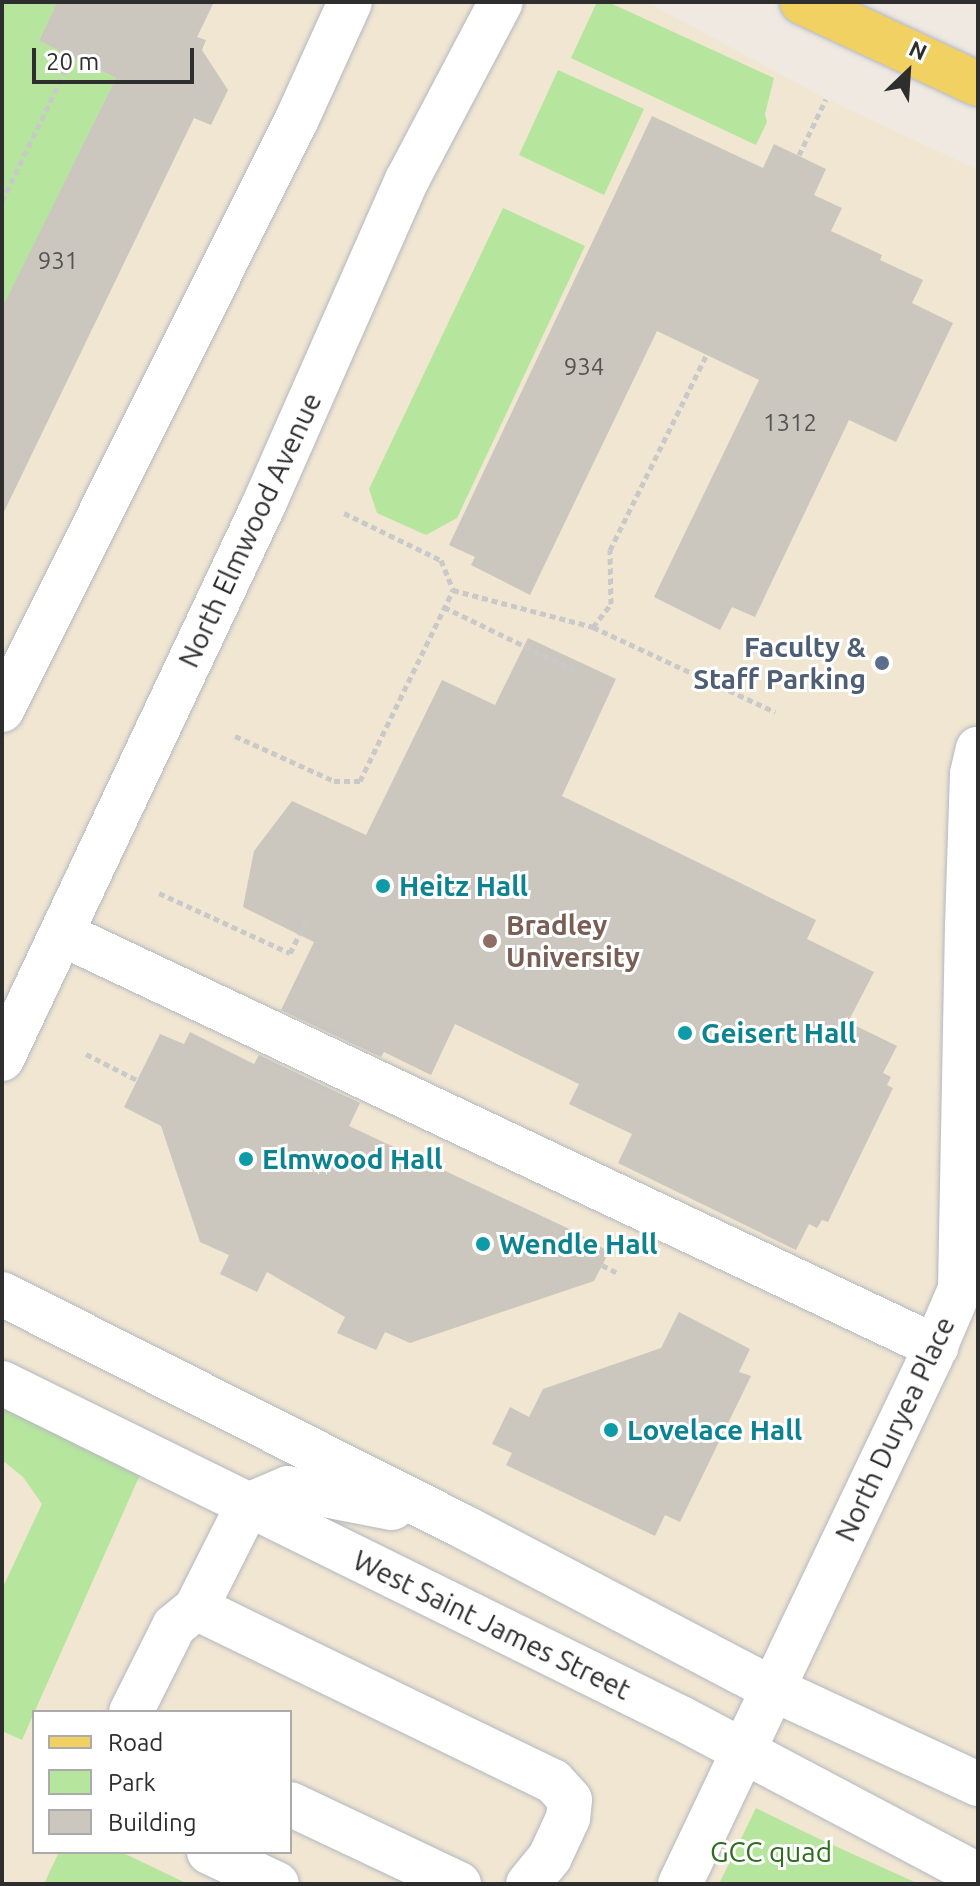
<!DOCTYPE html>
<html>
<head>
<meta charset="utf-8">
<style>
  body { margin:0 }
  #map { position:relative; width:980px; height:1886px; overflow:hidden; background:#efe9e1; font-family:Ubuntu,sans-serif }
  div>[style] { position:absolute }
  .education>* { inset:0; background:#f0e6d1 }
  .green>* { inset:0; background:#b6e59e }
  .building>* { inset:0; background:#cbc7bf }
  .path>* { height:5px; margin-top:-2.5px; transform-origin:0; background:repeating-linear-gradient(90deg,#c9c9c9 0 6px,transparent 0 10px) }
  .roads { filter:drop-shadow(0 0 2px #b4b7c1) drop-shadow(0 0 2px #b4b7c1) }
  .minor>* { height:44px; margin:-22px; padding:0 22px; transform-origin:22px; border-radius:22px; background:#fff }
  .major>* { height:44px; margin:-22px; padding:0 22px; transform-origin:22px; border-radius:22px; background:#f2d163 }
  .dots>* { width:22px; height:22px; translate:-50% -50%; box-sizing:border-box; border:4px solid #fff; border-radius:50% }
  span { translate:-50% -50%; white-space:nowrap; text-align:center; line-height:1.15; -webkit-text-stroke:6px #fff; paint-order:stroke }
  .number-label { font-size:24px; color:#555452 }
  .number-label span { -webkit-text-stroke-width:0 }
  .street-label { font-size:28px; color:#2e2e2e }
  .service-label { font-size:28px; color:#4e5e75; font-weight:700 }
  .right { translate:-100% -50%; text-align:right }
  .culture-label { font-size:28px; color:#0d838f; font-weight:700 }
  .left { translate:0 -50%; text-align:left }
  .education-label { font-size:28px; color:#785e54; font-weight:700 }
  .park-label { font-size:28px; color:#2c6e1b }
  .frame { position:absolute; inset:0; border:4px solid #2e2e2e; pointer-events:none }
  .legend { position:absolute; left:32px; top:1710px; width:260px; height:144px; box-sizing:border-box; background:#fff; border:2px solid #ababab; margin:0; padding:10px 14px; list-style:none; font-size:24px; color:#2e2e2e }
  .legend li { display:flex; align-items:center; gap:16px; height:40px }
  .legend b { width:40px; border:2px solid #ababab }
  .north { position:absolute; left:868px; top:32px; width:80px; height:80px; -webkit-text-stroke:6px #fff; paint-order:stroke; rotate:25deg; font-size:22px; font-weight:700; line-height:32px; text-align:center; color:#2e2e2e }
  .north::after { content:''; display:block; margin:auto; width:28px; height:36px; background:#2e2e2e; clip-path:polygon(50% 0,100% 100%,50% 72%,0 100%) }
  .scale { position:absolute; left:32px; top:48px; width:162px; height:36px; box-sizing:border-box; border:4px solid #2e2e2e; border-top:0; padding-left:10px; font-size:24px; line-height:28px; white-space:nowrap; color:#2e2e2e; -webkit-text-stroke:6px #fff; paint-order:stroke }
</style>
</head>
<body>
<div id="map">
  <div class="education">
    <i style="clip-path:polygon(evenodd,2px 2px,647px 2px,826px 99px,978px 170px,978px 1884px,2px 1884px,2px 2px,34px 1712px,290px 1712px,290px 1852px,34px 1852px,34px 1712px)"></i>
  </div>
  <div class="green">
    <i style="clip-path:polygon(2px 2px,57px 2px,39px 41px,116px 78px,2px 309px)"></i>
    <i style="clip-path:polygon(597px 2px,608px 2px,774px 78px,765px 114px,767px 122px,756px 145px,571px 58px)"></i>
    <i style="clip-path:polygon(558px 70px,644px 109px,604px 195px,519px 155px)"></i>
    <i style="clip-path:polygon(503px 208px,585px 246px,457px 518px,426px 535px,377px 513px,369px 489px)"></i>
    <i style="clip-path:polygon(2px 1390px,147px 1459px,22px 1740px,2px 1731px,2px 1589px,42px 1504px,23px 1477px,2px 1460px)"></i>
    <i style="clip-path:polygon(756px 1808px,815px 1837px,919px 1884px,719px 1884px)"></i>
    <i style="clip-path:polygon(59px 1852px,121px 1852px,188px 1884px,44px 1884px)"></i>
  </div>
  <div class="building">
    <i style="clip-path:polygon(57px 2px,214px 2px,197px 37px,206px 40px,202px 50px,228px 90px,211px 125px,194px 118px,2px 516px,2px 308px,116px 78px,39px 41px)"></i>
    <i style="clip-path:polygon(652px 116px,763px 168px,774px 144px,826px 169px,814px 195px,842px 208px,831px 231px,882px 255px,880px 260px,923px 280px,912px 303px,953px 323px,896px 442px,849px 420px,755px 617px,732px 607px,720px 630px,654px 597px,759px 380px,657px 331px,530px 595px,471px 565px,475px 557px,449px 545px)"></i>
    <i style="clip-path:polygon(528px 638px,616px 679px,562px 796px,816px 920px,807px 939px,874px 972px,848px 1022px,897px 1046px,883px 1073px,891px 1077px,887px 1085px,893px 1088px,828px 1222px,822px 1220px,817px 1228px,809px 1224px,796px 1250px,618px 1163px,632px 1134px,569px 1104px,579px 1084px,455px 1024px,431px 1075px,384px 1052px,381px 1057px,281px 1010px,314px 942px,243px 907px,254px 851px,292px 801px,366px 835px,442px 680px,495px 705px)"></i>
    <i style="clip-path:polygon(190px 1032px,254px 1064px,259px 1055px,360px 1103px,349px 1126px,578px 1233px,609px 1252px,594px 1281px,410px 1343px,385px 1332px,376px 1350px,337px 1333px,345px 1317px,267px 1272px,257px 1292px,220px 1274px,229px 1255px,200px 1242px,161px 1126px,124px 1107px,160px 1034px,184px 1044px)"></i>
    <i style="clip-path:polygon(679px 1312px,750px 1349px,739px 1372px,751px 1376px,680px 1522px,665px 1515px,655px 1536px,506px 1465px,512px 1453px,492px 1444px,510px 1407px,529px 1417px,543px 1389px,661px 1348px)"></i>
  </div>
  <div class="path">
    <i style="left:799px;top:155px;width:62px;rotate:-64.3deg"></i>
    <i style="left:2px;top:201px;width:160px;rotate:-64.1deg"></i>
    <i style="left:344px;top:513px;width:108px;rotate:25.9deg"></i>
    <i style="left:441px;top:560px;width:32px;rotate:68deg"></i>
    <i style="left:453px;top:590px;width:145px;rotate:14.8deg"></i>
    <i style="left:593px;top:627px;width:201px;rotate:25deg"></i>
    <i style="left:444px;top:607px;width:147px;rotate:25.9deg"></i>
    <i style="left:593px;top:627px;width:29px;rotate:-52deg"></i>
    <i style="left:611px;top:604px;width:54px;rotate:-91.1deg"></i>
    <i style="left:610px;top:550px;width:216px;rotate:-63.7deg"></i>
    <i style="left:235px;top:736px;width:109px;rotate:24.4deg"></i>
    <i style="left:334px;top:781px;width:26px"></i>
    <i style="left:360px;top:781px;width:212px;rotate:-64deg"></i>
    <i style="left:159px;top:893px;width:144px;rotate:24.6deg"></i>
    <i style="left:290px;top:953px;width:38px;rotate:-63deg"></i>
    <i style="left:86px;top:1054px;width:57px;rotate:27deg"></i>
    <i style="left:602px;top:1265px;width:16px;rotate:27deg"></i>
  </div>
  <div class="roads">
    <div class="minor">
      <i style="left:2px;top:710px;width:661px;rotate:-63.47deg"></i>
      <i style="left:297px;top:119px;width:128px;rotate:-65.6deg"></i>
      <i style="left:62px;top:934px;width:967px;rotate:25.29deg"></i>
      <i style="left:2px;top:1059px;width:614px;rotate:-64.73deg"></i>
      <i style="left:264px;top:504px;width:354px;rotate:-66.2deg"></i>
      <i style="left:407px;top:180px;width:201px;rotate:-62.2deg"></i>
      <i style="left:2px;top:1294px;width:517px;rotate:26.76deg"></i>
      <i style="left:464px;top:1527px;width:349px;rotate:27.7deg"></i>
      <i style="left:773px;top:1689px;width:226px;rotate:24.9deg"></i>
      <i style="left:2px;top:1383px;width:757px;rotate:26.26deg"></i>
      <i style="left:681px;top:1718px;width:336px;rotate:27.9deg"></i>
      <i style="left:196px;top:1608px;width:115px;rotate:-63.2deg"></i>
      <i style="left:248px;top:1505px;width:43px;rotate:-23deg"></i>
      <i style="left:288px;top:1488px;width:106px;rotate:10.9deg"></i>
      <i style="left:131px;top:1712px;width:96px;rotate:-63.4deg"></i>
      <i style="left:174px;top:1626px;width:28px;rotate:-39deg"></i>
      <i style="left:196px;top:1608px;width:397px;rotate:25.9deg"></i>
      <i style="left:553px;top:1781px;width:25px;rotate:48deg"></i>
      <i style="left:570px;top:1800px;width:18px;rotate:96deg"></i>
      <i style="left:568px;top:1818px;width:43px;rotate:114.8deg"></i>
      <i style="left:550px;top:1857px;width:35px;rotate:129deg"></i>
      <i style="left:290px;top:1804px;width:187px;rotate:25.3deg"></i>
      <i style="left:209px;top:1852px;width:75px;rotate:25.2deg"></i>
      <i style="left:680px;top:1884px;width:584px;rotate:-64.53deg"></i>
      <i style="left:931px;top:1357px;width:74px;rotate:-66.9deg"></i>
      <i style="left:960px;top:1289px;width:364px;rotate:-88.9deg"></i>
      <i style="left:967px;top:925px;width:151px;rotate:-88.1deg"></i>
      <i style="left:972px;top:774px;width:26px;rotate:-77deg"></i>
    </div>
    <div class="major">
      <i style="left:802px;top:2px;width:194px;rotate:25deg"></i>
    </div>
  </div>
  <div class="dots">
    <i style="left:882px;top:663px;background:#5c6f8a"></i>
    <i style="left:383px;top:886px;background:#0f9aa8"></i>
    <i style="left:490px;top:941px;background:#8d6e63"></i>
    <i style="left:685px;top:1033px;background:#0f9aa8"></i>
    <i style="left:246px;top:1159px;background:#0f9aa8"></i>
    <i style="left:483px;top:1244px;background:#0f9aa8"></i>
    <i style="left:611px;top:1430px;background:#0f9aa8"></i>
  </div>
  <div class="number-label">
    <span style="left:58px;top:261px">931</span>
    <span style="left:584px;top:367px">934</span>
    <span style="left:790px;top:423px">1312</span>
  </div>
  <div class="street-label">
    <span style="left:250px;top:530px;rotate:-65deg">North Elmwood Avenue</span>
    <span style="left:895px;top:1429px;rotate:-65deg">North Duryea Place</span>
    <span style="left:492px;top:1625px;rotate:26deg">West Saint James Street</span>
  </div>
  <div class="service-label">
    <span class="right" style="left:866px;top:663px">Faculty &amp;<br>Staff Parking</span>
  </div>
  <div class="culture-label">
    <span class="left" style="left:399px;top:886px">Heitz Hall</span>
    <span class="left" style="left:701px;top:1033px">Geisert Hall</span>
    <span class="left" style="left:262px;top:1159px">Elmwood Hall</span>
    <span class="left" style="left:499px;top:1244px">Wendle Hall</span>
    <span class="left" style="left:627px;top:1430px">Lovelace Hall</span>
  </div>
  <div class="education-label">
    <span class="left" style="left:506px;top:941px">Bradley<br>University</span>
  </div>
  <div class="park-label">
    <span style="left:771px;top:1852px">GCC quad</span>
  </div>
  <div class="frame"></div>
  <ul class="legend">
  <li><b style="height:10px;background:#f2d163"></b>Road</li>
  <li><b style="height:22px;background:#b6e59e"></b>Park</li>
  <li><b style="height:22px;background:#cbc7bf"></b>Building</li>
  </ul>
  <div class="north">N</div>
  <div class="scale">20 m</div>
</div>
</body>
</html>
